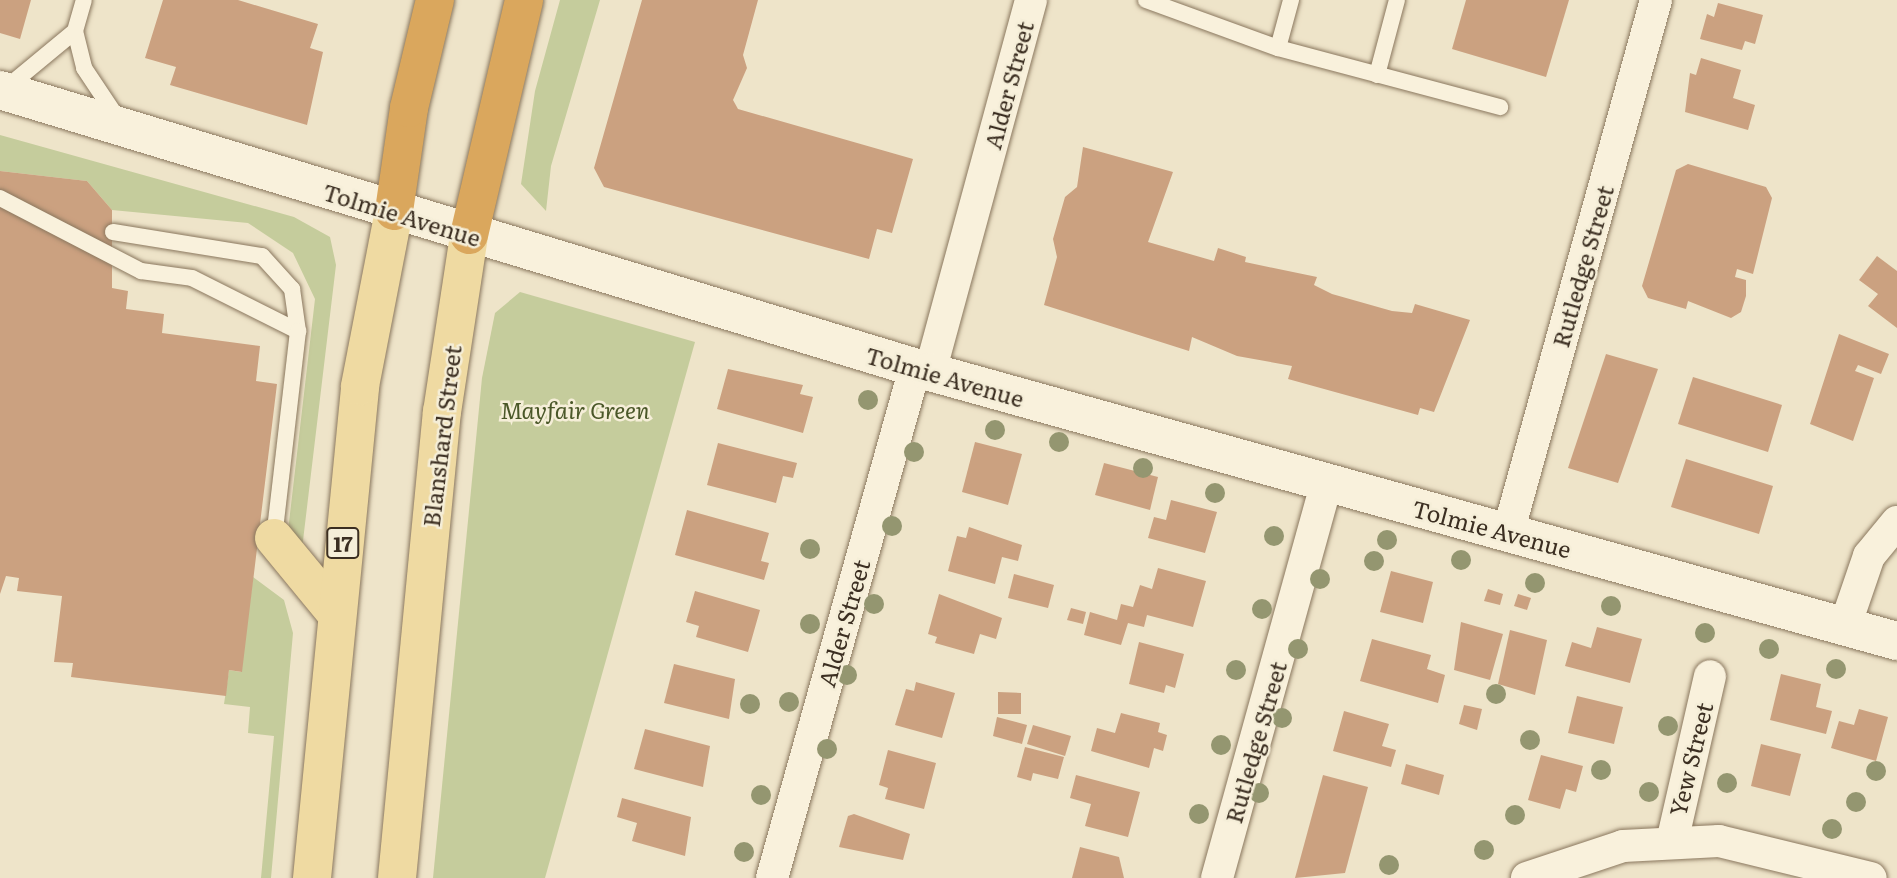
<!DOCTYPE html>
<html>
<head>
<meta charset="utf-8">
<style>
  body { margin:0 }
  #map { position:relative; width:1897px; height:878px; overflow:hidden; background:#eee4c9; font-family:Literata,serif }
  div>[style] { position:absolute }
  .green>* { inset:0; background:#c5cc9c }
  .building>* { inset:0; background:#cba180 }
  .roads { filter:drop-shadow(0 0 2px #8a775e) drop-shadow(0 0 2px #8a775e) }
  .lane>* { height:16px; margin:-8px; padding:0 8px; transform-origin:8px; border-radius:8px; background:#f9f1dc }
  .street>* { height:32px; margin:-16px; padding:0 16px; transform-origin:16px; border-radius:16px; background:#f9f1dc }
  .secondary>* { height:38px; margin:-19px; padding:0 19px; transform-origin:19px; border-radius:19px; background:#f9f1dc }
  .primary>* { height:38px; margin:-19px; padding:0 19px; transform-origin:19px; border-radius:19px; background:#efdaa2 }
  .highway>* { height:38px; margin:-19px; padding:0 19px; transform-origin:19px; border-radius:19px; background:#daa75d }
  .trees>* { width:20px; height:20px; margin:-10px; border-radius:50%; background:#949670 }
  span { translate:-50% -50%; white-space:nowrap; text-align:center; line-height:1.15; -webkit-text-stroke:5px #f5eed8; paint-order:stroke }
  .shield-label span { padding:2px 5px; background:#f5eed8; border:2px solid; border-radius:5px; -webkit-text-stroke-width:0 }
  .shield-label { font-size:21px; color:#3b2e21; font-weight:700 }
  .street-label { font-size:23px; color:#3b2e21 }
  .park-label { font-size:23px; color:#4a5728; font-style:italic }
</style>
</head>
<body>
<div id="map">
  <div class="green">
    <i style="clip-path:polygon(560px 0,600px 0,551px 166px,546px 211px,521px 184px,535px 91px)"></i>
    <i style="clip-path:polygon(0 135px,294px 217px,330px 237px,336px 265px,302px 549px,288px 531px,315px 299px,293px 253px,248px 223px,112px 210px,87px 181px,0 171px)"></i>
    <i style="clip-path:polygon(520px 292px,695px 342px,545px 878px,433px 878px,482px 378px,495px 313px)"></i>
    <i style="clip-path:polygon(253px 577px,284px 600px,293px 633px,271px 878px,261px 878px,274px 736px,248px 733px,250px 707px,224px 704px,229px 670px,241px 672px)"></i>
  </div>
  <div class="building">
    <i style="clip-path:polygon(0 0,31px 0,20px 39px,0 33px)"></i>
    <i style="clip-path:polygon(163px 0,238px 0,318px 24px,310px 48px,323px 52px,307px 125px,170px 85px,176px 67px,145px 58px)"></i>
    <i style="clip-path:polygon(642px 0,758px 0,743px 55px,747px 68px,733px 100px,738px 109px,913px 159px,892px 233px,877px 229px,869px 259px,604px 187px,594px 168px)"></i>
    <i style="clip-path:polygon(1466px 0,1569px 0,1546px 77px,1452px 49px)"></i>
    <i style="clip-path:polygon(1718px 3px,1763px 15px,1755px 44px,1745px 41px,1742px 50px,1700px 39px,1707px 14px,1714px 17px)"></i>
    <i style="clip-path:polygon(1701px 58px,1741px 70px,1733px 98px,1755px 105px,1748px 130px,1685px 112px,1690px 73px,1696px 75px)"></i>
    <i style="clip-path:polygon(1083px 147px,1173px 172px,1148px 242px,1214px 261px,1218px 248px,1246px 257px,1245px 262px,1317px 277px,1314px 285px,1332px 294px,1392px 311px,1412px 313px,1415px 304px,1470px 320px,1434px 412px,1420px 408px,1418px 415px,1288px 379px,1292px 366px,1237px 356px,1192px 337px,1189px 351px,1044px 305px,1057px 257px,1053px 239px,1065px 197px,1077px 187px)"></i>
    <i style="clip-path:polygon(1688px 164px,1766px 187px,1772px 198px,1753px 274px,1737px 269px,1735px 277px,1746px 280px,1746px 296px,1741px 312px,1731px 318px,1688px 301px,1686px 309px,1648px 298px,1642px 286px,1676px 170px)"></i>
    <i style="clip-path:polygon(0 171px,87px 181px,112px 210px,112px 288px,128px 291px,126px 309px,164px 314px,162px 333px,260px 346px,256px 381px,277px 384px,242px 672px,229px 670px,226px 696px,71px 677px,73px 663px,54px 662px,62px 596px,17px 591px,19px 578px,6px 576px,0 594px)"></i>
    <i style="clip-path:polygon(1877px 256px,1897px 271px,1897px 328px,1868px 306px,1878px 294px,1859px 280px)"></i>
    <i style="clip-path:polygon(1839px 334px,1889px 354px,1881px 374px,1858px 365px,1855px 371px,1874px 378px,1853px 441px,1810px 424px)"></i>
    <i style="clip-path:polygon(1606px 354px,1658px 369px,1618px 483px,1568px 468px)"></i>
    <i style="clip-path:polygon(728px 369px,803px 385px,800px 394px,813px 397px,803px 433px,717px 409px)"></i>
    <i style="clip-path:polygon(1693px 377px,1782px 405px,1768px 452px,1678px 424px)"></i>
    <i style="clip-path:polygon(975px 442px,1022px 454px,1008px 505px,962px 492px)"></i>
    <i style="clip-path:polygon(718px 443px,797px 463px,793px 478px,783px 476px,776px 503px,707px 485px)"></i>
    <i style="clip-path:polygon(1686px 459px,1773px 486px,1759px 534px,1671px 507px)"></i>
    <i style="clip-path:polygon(1104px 463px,1158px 477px,1150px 510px,1095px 495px)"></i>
    <i style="clip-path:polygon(1171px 500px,1217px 512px,1205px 553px,1148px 538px,1154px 517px,1166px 520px)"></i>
    <i style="clip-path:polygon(687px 510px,769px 533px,761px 561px,769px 563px,764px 580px,675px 555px)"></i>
    <i style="clip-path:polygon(969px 527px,1022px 545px,1018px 561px,1002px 557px,995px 584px,948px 571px,957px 536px,966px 538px)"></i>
    <i style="clip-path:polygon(1158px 568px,1206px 581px,1193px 627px,1147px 615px,1144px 627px,1128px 623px,1121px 645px,1084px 635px,1090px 612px,1117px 620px,1121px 604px,1133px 607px,1140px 585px,1152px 589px)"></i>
    <i style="clip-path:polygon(1391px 571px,1433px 582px,1423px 623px,1380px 612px)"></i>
    <i style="clip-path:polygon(1014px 574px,1054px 585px,1048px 608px,1008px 598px)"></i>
    <i style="clip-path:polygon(1488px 589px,1503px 594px,1500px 605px,1484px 601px)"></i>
    <i style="clip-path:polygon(695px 591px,760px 610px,748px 652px,696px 637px,699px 626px,686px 622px)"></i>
    <i style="clip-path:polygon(939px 594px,1002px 618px,996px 639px,980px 634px,974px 654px,935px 643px,937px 637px,928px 634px)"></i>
    <i style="clip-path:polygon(1518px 594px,1531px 598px,1527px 610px,1514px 606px)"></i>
    <i style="clip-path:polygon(1071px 608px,1086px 612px,1083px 624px,1067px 620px)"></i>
    <i style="clip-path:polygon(1461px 622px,1503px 634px,1490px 680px,1454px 670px)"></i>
    <i style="clip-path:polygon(1597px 627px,1642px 639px,1630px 683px,1565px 666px,1572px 642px,1591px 648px)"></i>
    <i style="clip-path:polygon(1510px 630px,1547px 640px,1535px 695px,1498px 684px)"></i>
    <i style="clip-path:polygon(1372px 639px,1431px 655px,1427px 669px,1445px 675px,1438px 703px,1360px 681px)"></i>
    <i style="clip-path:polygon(1139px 642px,1184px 654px,1175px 688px,1166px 685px,1164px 693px,1129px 684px)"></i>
    <i style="clip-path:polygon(674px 664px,735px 679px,729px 719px,664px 703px)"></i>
    <i style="clip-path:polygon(1781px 674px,1821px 684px,1816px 707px,1832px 711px,1826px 734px,1770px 720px)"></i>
    <i style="clip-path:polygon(916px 682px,955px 693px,942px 738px,895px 725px,906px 689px,914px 691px)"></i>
    <i style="clip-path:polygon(998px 692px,1021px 693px,1021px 714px,998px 714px)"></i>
    <i style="clip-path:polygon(1577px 696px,1623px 707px,1614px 744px,1568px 733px)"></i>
    <i style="clip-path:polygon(1464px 705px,1482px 709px,1477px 730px,1459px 724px)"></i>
    <i style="clip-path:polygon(1859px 709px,1888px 717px,1876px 761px,1831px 748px,1839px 721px,1854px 725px)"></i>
    <i style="clip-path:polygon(1344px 711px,1389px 724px,1382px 746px,1396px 750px,1391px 767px,1333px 751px)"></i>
    <i style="clip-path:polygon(1121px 713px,1160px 723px,1158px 732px,1167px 735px,1163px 751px,1154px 748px,1149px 768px,1091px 751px,1097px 728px,1115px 733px)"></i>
    <i style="clip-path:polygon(997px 717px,1027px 725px,1022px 744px,993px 736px)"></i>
    <i style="clip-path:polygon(1033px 725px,1071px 736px,1065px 756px,1027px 744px)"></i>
    <i style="clip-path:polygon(645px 729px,710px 746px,703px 787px,634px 769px)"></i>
    <i style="clip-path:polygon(1761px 744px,1801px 754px,1790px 796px,1751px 786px)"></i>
    <i style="clip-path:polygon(1025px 747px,1064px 757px,1058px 779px,1033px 773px,1031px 781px,1017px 777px)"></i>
    <i style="clip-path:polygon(888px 750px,936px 763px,924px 809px,885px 799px,888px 788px,879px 785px)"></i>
    <i style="clip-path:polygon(1541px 755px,1583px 766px,1576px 792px,1566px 789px,1560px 809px,1528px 800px)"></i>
    <i style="clip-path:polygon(1406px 764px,1444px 775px,1439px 795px,1401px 784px)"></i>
    <i style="clip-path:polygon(1076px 775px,1140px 792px,1128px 837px,1085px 826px,1091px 804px,1070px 798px)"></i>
    <i style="clip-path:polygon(1323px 775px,1368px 787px,1345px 873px,1295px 878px)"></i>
    <i style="clip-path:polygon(622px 798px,691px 817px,685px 856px,632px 841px,637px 823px,617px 817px)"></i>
    <i style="clip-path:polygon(854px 814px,910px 834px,903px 860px,839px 847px,848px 816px)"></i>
    <i style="clip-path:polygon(1080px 847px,1119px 857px,1124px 878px,1072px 878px)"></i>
  </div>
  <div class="roads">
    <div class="lane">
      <i style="left:1146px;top:0;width:140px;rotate:20deg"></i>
      <i style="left:1278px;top:48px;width:230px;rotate:14.9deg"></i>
      <i style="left:75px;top:31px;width:38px;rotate:76deg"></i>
      <i style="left:84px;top:68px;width:61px;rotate:56.3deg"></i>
      <i style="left:1278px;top:48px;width:50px;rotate:-74.8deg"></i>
      <i style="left:1377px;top:75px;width:78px;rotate:-75.1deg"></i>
      <i style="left:5px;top:89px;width:91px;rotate:-39.6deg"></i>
      <i style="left:75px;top:31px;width:32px;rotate:-74deg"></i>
      <i style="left:0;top:198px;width:159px;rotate:27.4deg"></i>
      <i style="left:141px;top:271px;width:51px;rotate:7.8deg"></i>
      <i style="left:192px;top:278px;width:119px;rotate:26.6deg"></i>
      <i style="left:113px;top:232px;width:151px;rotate:9.2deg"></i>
      <i style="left:262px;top:256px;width:45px;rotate:47.7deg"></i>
      <i style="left:292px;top:289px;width:42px;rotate:81.9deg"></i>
      <i style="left:298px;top:331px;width:208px;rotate:96.6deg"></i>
    </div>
    <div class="street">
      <i style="left:930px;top:372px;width:385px;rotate:-74.8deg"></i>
      <i style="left:1508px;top:533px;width:553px;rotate:-74.48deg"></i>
      <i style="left:1845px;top:626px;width:74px;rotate:-71.1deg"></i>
      <i style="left:1869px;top:556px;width:44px;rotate:-50.5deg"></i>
      <i style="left:1672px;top:842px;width:170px;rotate:-77.1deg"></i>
      <i style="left:772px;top:878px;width:530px;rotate:-74.34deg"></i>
      <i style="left:1217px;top:878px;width:409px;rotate:-74.5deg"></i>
      <i style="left:1527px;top:878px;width:101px;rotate:-18.4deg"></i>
      <i style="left:1623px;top:846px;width:96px;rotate:-3deg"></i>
      <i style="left:1719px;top:841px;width:156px;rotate:13.7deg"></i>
    </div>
    <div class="secondary">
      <i style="left:0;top:90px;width:972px;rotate:16.87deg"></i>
      <i style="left:930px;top:372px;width:1004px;rotate:15.55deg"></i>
    </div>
    <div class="primary">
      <i style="left:274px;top:538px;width:96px;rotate:50.5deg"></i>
      <i style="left:312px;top:878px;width:494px;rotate:-84.4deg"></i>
      <i style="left:360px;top:386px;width:178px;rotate:-79deg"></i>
      <i style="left:397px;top:878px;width:468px;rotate:-84.5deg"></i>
      <i style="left:442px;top:412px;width:179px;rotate:-81.3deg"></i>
    </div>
    <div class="highway">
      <i style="left:394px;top:211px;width:104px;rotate:-81.7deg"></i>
      <i style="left:409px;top:108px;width:111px;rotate:-76.5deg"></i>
      <i style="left:469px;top:235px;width:241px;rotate:-76.8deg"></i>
    </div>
  </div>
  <div class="trees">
    <i style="left:868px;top:400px"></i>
    <i style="left:995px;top:430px"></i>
    <i style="left:1059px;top:442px"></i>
    <i style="left:914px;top:452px"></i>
    <i style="left:1143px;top:468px"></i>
    <i style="left:1215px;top:493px"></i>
    <i style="left:892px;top:526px"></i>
    <i style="left:1274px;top:536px"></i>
    <i style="left:1387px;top:540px"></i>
    <i style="left:810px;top:549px"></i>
    <i style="left:1461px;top:560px"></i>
    <i style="left:1374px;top:561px"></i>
    <i style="left:1320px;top:579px"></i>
    <i style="left:1535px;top:583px"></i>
    <i style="left:874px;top:604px"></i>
    <i style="left:1611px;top:606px"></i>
    <i style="left:1262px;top:609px"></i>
    <i style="left:810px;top:624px"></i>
    <i style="left:1705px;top:633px"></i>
    <i style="left:1298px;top:649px"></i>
    <i style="left:1769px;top:649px"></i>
    <i style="left:1836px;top:669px"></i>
    <i style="left:1236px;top:670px"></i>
    <i style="left:847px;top:675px"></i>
    <i style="left:1496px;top:694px"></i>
    <i style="left:789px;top:702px"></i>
    <i style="left:750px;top:704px"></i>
    <i style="left:1282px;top:718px"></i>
    <i style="left:1668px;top:726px"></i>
    <i style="left:1530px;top:740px"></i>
    <i style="left:1221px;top:745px"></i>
    <i style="left:827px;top:749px"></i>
    <i style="left:1601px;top:770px"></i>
    <i style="left:1876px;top:771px"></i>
    <i style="left:1727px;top:783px"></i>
    <i style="left:1649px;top:792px"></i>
    <i style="left:1259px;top:793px"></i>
    <i style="left:761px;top:795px"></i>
    <i style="left:1856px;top:802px"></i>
    <i style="left:1199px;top:814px"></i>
    <i style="left:1515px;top:815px"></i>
    <i style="left:1832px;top:829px"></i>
    <i style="left:1484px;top:850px"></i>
    <i style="left:744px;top:852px"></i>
    <i style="left:1389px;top:865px"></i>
  </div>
  <div class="shield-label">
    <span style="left:343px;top:543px">17</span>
  </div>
  <div class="street-label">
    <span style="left:1008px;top:85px;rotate:-75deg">Alder Street</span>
    <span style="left:402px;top:214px;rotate:17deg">Tolmie Avenue</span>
    <span style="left:1582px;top:266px;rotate:-74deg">Rutledge Street</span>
    <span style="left:945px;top:376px;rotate:16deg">Tolmie Avenue</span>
    <span style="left:441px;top:436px;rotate:-83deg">Blanshard Street</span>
    <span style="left:1492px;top:528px;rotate:15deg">Tolmie Avenue</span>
    <span style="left:843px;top:623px;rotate:-74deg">Alder Street</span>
    <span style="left:1255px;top:742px;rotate:-74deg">Rutledge Street</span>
    <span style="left:1690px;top:759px;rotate:-76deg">Yew Street</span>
  </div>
  <div class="park-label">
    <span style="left:575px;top:409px">Mayfair Green</span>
  </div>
</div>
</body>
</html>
